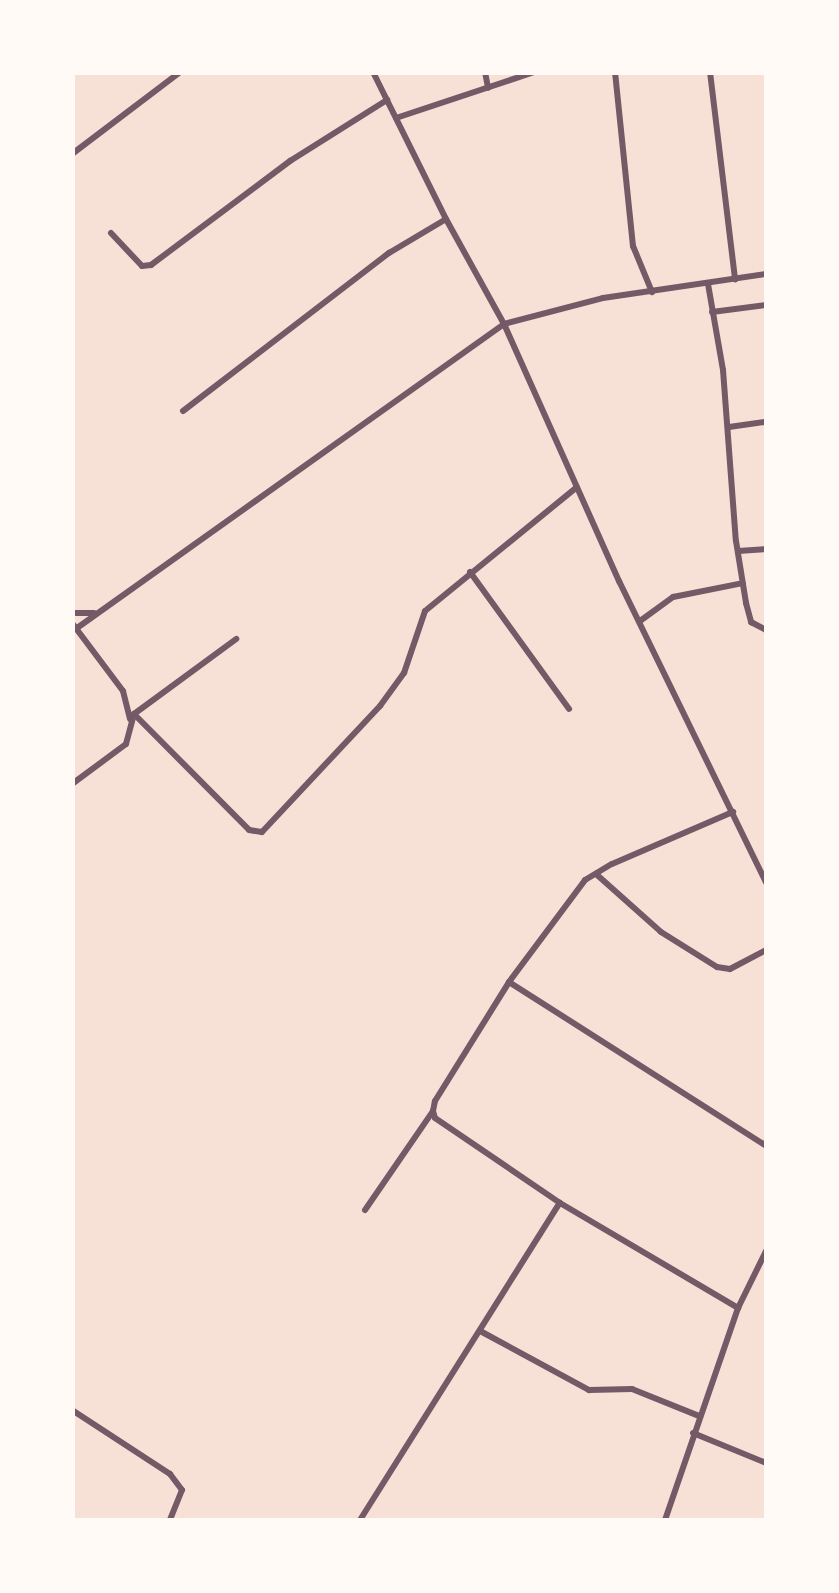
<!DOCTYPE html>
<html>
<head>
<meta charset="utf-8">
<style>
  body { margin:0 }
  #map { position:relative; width:839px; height:1593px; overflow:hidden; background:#f7e1d7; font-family:"Noto Serif",serif }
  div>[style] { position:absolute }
  .minor>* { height:6px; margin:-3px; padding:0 3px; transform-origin:3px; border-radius:3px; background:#755966 }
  span { translate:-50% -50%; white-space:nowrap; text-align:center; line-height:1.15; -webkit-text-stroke:9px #fffaf5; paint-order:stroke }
  .frame { position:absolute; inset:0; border:75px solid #fffaf5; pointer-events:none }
</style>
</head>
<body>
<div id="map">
  <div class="minor">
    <i style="left:373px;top:72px;width:164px;rotate:63.6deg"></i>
    <i style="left:446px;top:219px;width:120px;rotate:61.1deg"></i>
    <i style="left:504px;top:324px;width:282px;rotate:65.9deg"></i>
    <i style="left:619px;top:581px;width:336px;rotate:64deg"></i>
    <i style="left:485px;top:72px;width:16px;rotate:79deg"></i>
    <i style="left:615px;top:72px;width:175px;rotate:84.1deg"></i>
    <i style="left:633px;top:246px;width:50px;rotate:67.6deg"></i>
    <i style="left:710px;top:72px;width:209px;rotate:83.1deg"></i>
    <i style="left:396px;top:118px;width:145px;rotate:-18.4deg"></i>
    <i style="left:72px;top:154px;width:136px;rotate:-37.2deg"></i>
    <i style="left:111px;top:233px;width:45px;rotate:46.8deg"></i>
    <i style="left:142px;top:266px;width:9px;rotate:-6deg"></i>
    <i style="left:151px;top:265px;width:174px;rotate:-36.8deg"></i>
    <i style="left:290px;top:161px;width:115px;rotate:-32.2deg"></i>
    <i style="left:708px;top:284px;width:87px;rotate:80.1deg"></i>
    <i style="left:723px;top:370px;width:171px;rotate:85.7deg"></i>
    <i style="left:736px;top:541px;width:63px;rotate:80.8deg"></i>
    <i style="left:746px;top:603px;width:20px;rotate:75deg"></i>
    <i style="left:751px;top:622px;width:17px;rotate:28deg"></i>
    <i style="left:712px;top:312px;width:54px;rotate:-7.4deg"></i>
    <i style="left:183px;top:411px;width:260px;rotate:-37.5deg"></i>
    <i style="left:389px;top:253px;width:66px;rotate:-30.8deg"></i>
    <i style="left:729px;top:427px;width:37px;rotate:-8deg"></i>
    <i style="left:738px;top:551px;width:28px;rotate:-4deg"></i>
    <i style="left:470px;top:572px;width:169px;rotate:54.1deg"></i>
    <i style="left:72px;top:613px;width:22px"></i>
    <i style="left:640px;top:621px;width:41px;rotate:-36deg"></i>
    <i style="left:673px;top:597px;width:71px;rotate:-11.3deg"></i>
    <i style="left:72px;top:623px;width:85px;rotate:53.1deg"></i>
    <i style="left:123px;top:691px;width:29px;rotate:76deg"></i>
    <i style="left:77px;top:628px;width:524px;rotate:-35.45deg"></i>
    <i style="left:504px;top:324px;width:102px;rotate:-14.7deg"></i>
    <i style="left:603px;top:298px;width:165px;rotate:-8.4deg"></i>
    <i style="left:134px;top:714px;width:163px;rotate:45.2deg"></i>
    <i style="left:249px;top:830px;width:13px;rotate:9deg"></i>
    <i style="left:262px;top:832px;width:173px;rotate:-46.9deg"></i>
    <i style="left:380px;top:706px;width:41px;rotate:-54deg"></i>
    <i style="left:404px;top:673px;width:65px;rotate:-71.3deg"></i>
    <i style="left:425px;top:611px;width:196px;rotate:-39.2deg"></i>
    <i style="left:72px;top:784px;width:67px;rotate:-36.5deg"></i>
    <i style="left:126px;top:744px;width:31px;rotate:-75deg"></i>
    <i style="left:134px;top:714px;width:127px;rotate:-36.3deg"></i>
    <i style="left:596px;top:874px;width:87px;rotate:41.7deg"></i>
    <i style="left:661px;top:932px;width:66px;rotate:32deg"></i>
    <i style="left:717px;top:967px;width:13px;rotate:9deg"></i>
    <i style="left:730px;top:969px;width:41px;rotate:-27.8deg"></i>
    <i style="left:509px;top:982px;width:305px;rotate:32.5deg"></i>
    <i style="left:433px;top:1111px;width:7px;rotate:74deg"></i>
    <i style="left:435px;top:1118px;width:151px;rotate:34.2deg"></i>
    <i style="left:560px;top:1203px;width:207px;rotate:30.5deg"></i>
    <i style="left:365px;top:1210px;width:120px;rotate:-55.5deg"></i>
    <i style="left:433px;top:1111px;width:10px;rotate:-79deg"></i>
    <i style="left:435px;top:1101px;width:140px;rotate:-58.1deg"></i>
    <i style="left:509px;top:982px;width:127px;rotate:-53.3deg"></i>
    <i style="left:585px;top:880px;width:31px;rotate:-31deg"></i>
    <i style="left:612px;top:864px;width:132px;rotate:-23.3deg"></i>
    <i style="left:482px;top:1332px;width:122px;rotate:28.5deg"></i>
    <i style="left:589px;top:1390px;width:43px;rotate:-1.3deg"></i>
    <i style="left:632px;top:1389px;width:72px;rotate:21.9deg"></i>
    <i style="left:72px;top:1410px;width:117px;rotate:33.1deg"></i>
    <i style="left:170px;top:1474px;width:20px;rotate:53deg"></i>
    <i style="left:182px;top:1490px;width:32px;rotate:112deg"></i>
    <i style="left:693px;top:1433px;width:79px;rotate:22.3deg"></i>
    <i style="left:360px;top:1520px;width:375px;rotate:-57.8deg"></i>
    <i style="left:665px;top:1520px;width:224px;rotate:-71deg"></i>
    <i style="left:738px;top:1308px;width:64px;rotate:-63.8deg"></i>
  </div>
  <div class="frame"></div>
</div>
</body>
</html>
